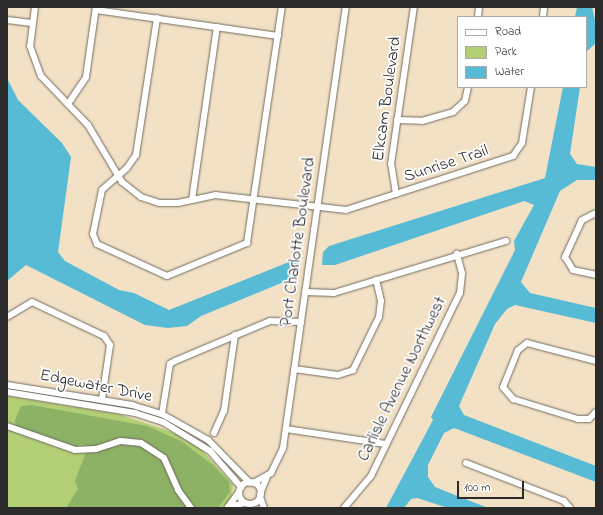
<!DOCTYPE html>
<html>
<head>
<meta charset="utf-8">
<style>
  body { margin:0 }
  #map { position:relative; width:603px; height:515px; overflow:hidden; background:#f2e1c5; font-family:"Indie Flower",sans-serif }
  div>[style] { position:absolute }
  .green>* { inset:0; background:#b2cf75 }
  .forest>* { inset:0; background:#8db266 }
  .water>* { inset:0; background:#57bbd6 }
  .roads { filter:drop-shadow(0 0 1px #716b61) drop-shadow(0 0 1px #716b61) }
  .minor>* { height:6px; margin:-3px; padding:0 3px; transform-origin:3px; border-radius:3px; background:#fff }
  .minor>.ring { margin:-3px; padding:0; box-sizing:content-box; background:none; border:6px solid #fff; border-radius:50% }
  span { translate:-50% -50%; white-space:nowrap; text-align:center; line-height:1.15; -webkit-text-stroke:3.5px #fff; paint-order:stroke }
  .street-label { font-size:17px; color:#2b2b2b }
  .frame { position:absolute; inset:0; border:8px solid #2b2b2b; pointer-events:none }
  .legend { position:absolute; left:457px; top:16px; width:130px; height:72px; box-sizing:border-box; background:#fff; border:1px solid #aaa; margin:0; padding:5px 7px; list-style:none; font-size:12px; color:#2b2b2b }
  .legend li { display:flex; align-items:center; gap:8px; height:20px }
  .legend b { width:20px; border:1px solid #aaa }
  .scale { position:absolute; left:457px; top:481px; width:67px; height:18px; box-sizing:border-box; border:2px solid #2b2b2b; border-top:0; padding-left:5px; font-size:12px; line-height:14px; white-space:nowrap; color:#2b2b2b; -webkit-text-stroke:3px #fff; paint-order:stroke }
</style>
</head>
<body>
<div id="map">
  <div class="green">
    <i style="clip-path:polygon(7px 396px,118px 414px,178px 434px,199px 447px,233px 484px,232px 498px,226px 504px,228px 508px,7px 508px)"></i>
  </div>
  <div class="forest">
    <i style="clip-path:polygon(32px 405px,147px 426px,181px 441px,213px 465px,229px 482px,230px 492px,218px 508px,66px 508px,78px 489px,75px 481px,88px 447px,82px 444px,73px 448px,17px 432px,15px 420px,21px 406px)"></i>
  </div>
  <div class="water">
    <i style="clip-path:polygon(577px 7px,592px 7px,596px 24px,596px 43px,586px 52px,586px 17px,575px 17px)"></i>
    <i style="clip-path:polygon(7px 78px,18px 100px,62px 143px,71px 157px,58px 252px,65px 261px,119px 290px,134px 293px,169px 310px,299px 258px,296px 277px,201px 316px,187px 326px,168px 328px,145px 325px,26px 265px,7px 281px)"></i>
    <i style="clip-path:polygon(563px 87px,580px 87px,570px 154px,577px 164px,596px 167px,596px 180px,577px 180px,560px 191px,521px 282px,530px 293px,596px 308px,596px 323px,515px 305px,507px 309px,495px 324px,459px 406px,464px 415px,596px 466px,596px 482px,454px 428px,444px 433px,428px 465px,428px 477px,435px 487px,488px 508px,448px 508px,417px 498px,411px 499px,404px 508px,386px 508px,433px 420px,431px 417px,515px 250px,514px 241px,534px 205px,524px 201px,335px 265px,322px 265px,323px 252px,329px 246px,545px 178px)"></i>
  </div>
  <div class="roads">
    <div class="minor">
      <i style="left:35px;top:7px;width:39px;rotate:97deg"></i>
      <i style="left:30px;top:46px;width:32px;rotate:70deg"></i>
      <i style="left:41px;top:76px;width:68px;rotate:46.2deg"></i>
      <i style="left:88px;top:125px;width:66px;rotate:59.2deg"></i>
      <i style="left:122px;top:182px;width:24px;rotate:38deg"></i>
      <i style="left:141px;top:197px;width:19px;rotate:18deg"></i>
      <i style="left:159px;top:203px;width:19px"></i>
      <i style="left:178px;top:203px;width:38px;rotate:-12deg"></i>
      <i style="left:215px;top:195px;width:132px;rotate:6.5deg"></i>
      <i style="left:346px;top:210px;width:176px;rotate:-17.9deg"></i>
      <i style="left:513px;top:156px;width:16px;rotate:-55deg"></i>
      <i style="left:522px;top:143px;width:57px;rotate:-80.9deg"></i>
      <i style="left:96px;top:10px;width:184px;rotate:8.1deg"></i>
      <i style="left:478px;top:17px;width:10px;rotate:-84deg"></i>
      <i style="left:543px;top:17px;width:10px;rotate:-84deg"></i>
      <i style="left:157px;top:18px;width:139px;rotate:98.7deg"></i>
      <i style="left:136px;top:155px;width:16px;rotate:125deg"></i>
      <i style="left:127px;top:168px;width:33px;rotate:139deg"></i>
      <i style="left:102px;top:190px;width:45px;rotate:101.6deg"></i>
      <i style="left:93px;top:234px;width:11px;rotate:68deg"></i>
      <i style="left:97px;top:244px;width:77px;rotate:24.6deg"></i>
      <i style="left:167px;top:276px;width:87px;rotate:-22.4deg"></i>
      <i style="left:247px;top:243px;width:239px;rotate:-81.6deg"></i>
      <i style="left:7px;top:20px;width:25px;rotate:7deg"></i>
      <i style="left:68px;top:104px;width:32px;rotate:-56deg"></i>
      <i style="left:86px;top:77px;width:71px;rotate:-81.9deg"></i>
      <i style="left:397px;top:120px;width:25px;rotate:2deg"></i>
      <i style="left:422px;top:121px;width:32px;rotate:-16deg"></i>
      <i style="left:453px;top:112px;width:16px;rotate:-43deg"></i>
      <i style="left:465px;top:101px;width:14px;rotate:-78deg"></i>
      <i style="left:396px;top:194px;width:30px;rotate:-99deg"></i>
      <i style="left:391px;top:164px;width:159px;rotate:-81.7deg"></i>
      <i style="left:192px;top:200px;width:175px;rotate:-81.8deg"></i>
      <i style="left:596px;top:213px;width:16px;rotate:153deg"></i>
      <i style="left:582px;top:220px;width:41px;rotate:114.7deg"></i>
      <i style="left:565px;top:257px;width:15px;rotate:58deg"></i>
      <i style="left:573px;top:270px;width:24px;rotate:12deg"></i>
      <i style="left:305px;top:292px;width:29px;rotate:2deg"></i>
      <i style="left:334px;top:293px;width:180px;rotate:-16.8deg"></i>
      <i style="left:7px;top:317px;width:29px;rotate:-31deg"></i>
      <i style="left:32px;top:302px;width:80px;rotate:25.3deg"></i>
      <i style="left:104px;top:336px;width:11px;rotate:56deg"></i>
      <i style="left:110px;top:345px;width:55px;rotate:98.4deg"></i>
      <i style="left:596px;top:361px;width:71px;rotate:-165.4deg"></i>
      <i style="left:527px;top:343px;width:11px;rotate:142deg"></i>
      <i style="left:518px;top:350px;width:40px;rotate:112deg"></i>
      <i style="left:503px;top:387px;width:16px;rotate:50deg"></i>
      <i style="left:513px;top:399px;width:68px;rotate:17.1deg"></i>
      <i style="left:578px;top:419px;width:11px"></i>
      <i style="left:589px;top:419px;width:10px;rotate:-45deg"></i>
      <i style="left:294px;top:369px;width:44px;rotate:7.8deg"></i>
      <i style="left:338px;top:375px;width:16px;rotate:-18deg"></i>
      <i style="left:353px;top:370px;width:59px;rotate:-63.9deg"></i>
      <i style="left:379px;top:317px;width:16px;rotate:-83deg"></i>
      <i style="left:381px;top:301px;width:22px;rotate:-103deg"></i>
      <i style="left:7px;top:385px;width:127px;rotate:9.1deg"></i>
      <i style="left:132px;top:405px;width:31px;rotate:17deg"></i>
      <i style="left:162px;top:414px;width:53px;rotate:29.5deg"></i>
      <i style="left:208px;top:440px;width:60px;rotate:45.7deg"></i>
      <i style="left:7px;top:392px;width:130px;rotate:9.3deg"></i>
      <i style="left:135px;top:413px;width:29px;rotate:18deg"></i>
      <i style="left:163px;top:422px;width:55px;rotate:31.7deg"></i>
      <i style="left:210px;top:451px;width:48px;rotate:49.3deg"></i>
      <i style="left:162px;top:414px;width:51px;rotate:-80.9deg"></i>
      <i style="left:170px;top:364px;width:6px;rotate:-31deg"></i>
      <i style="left:175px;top:361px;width:103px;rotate:-22.8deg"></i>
      <i style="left:270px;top:321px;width:31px;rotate:2deg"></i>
      <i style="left:7px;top:426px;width:72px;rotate:19.4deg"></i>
      <i style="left:75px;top:450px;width:21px;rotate:-3deg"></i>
      <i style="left:96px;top:449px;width:26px;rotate:-18deg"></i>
      <i style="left:121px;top:441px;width:20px;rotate:6deg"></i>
      <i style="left:141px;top:443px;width:27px;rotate:33deg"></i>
      <i style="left:164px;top:458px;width:35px;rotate:66deg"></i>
      <i style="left:178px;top:490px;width:22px;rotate:54deg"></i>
      <i style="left:286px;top:429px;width:101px;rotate:8.5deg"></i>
      <i style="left:214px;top:433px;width:24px;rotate:-66deg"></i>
      <i style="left:224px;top:411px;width:77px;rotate:-81.8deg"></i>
      <i style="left:466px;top:463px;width:105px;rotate:21.2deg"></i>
      <i style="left:564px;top:501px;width:9px;rotate:49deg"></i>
      <i class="ring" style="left:239px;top:482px;width:16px;height:16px"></i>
      <i style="left:253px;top:483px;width:21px;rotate:-29deg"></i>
      <i style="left:271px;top:473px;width:28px;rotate:-64deg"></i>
      <i style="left:283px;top:448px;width:445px;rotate:-81.9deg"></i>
      <i style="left:239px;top:492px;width:19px;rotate:126deg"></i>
      <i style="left:228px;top:507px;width:18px;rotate:-13deg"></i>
      <i style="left:260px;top:494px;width:18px;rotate:-68deg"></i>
      <i style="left:260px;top:497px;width:12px;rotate:70deg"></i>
      <i style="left:344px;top:508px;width:42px;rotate:-49.8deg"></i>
      <i style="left:371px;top:476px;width:203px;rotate:-64.1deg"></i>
      <i style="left:460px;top:293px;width:20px;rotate:-84deg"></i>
      <i style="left:462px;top:273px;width:20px;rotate:-105deg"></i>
    </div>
  </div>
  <div class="street-label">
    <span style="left:387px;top:99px;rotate:-82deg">Elkcam Boulevard</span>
    <span style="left:446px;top:164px;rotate:-18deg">Sunrise Trail</span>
    <span style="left:298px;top:242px;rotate:-82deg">Port Charlotte Boulevard</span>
    <span style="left:402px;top:379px;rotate:-64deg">Carlisle Avenue Northwest</span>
    <span style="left:96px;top:386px;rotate:11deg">Edgewater Drive</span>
  </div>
  <div class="frame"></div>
  <ul class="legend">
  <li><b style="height:5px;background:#fff"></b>Road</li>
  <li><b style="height:11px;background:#b2cf75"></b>Park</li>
  <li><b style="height:11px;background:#57bbd6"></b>Water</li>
  </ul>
  <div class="scale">100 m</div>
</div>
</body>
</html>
